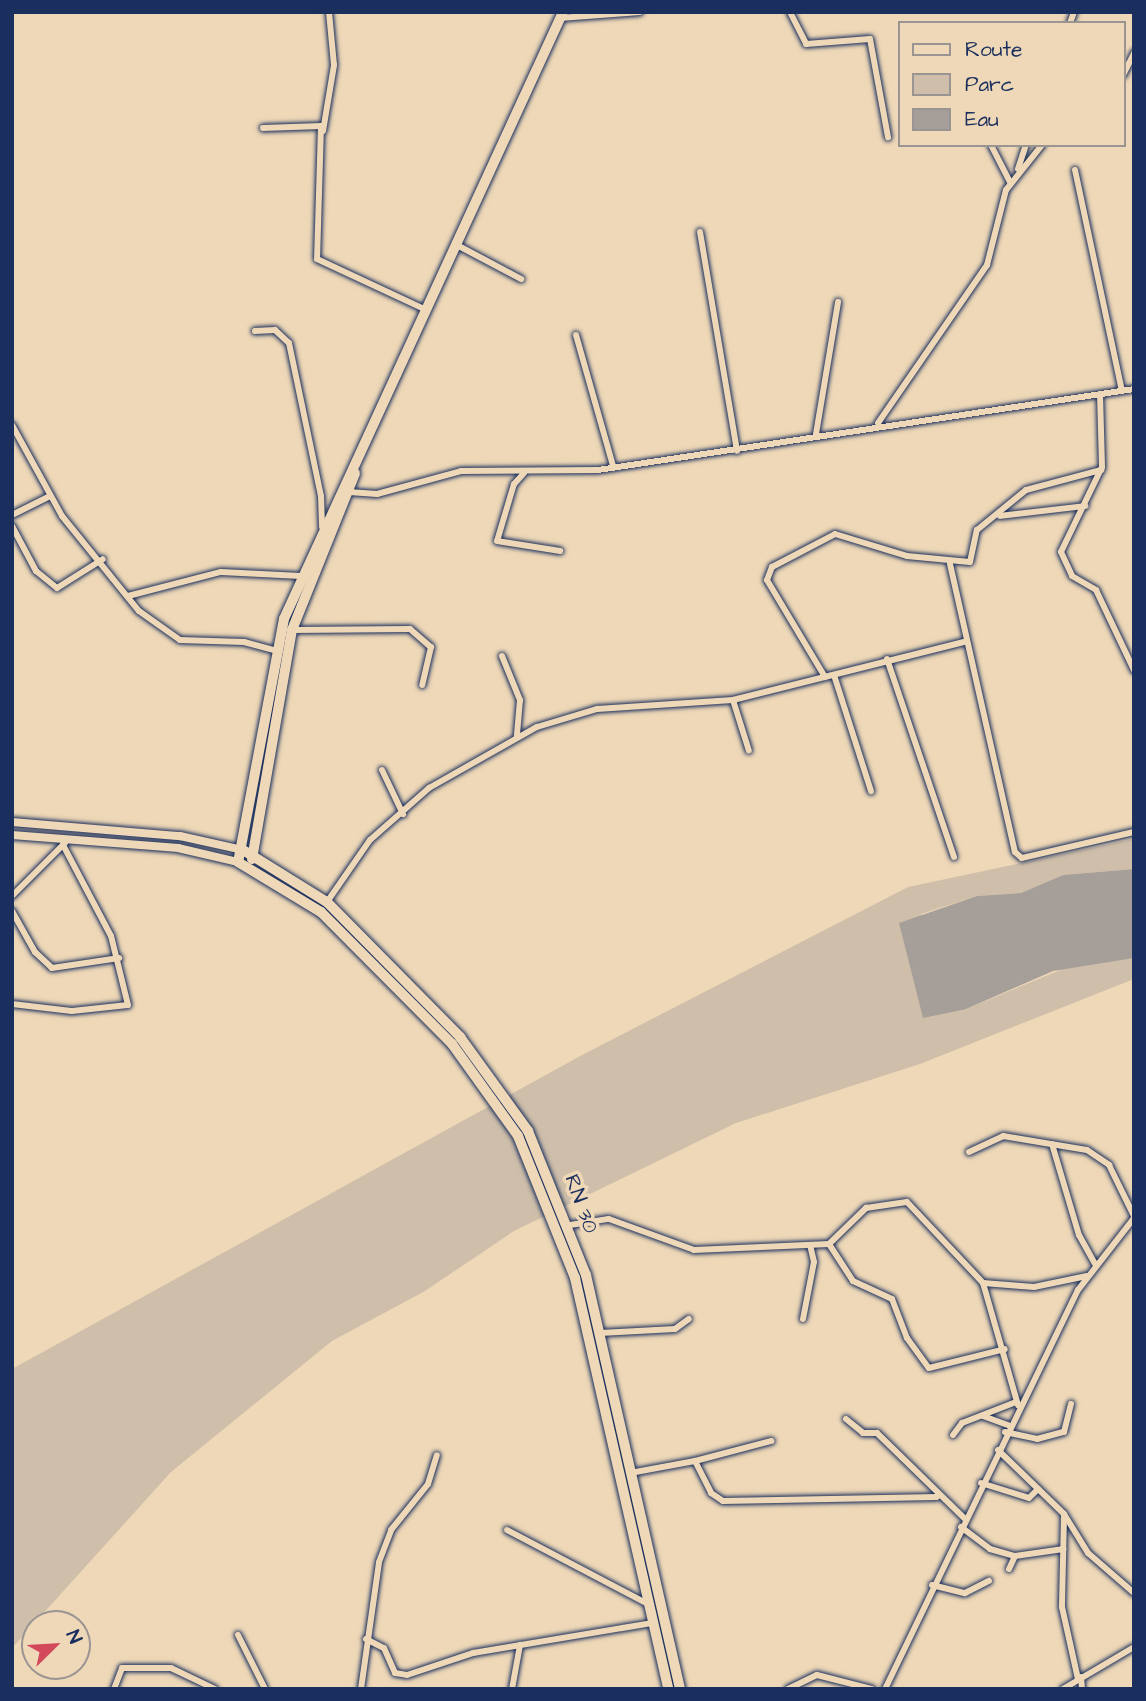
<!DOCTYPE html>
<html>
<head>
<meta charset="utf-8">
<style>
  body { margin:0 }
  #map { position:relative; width:1146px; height:1701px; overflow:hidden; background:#eed8b7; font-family:"Architects Daughter",sans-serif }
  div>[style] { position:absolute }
  .green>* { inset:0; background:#cfbfaa }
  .water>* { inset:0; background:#a69e98 }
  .roads { filter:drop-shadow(0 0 2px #1b2f5e) drop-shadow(0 0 2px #1b2f5e) }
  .minor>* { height:6px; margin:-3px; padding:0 3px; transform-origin:3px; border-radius:3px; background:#eed8b7 }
  .tertiary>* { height:8px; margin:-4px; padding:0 4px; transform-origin:4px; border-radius:4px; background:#eed8b7 }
  .primary>* { height:10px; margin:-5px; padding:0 5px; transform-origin:5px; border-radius:5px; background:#eed8b7 }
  span { translate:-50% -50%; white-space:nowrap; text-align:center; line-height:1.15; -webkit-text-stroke:7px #eed8b7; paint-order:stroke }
  .street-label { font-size:21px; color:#1b2f5e }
  .frame { position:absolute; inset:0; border:14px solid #1b2f5e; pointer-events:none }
  .legend { position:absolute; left:898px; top:21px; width:228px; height:126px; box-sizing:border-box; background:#eed8b7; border:2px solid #9a9493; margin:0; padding:9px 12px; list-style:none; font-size:21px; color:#1b2f5e }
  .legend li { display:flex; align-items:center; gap:14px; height:35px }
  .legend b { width:35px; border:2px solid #9a9493 }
  .north { position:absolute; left:21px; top:1610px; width:70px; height:70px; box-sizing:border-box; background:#eed8b7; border:2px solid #9a9493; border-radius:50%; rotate:66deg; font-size:19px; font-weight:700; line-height:28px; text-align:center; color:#1b2f5e }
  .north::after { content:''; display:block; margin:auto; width:24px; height:32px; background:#d1495b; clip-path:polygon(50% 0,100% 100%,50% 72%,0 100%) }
</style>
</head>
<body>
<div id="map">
  <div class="green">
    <i style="clip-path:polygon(1134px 839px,1134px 869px,1063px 875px,1021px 893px,977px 896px,921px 914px,966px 1009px,1070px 966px,1134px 958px,1134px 979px,920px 1064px,736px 1123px,514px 1231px,425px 1291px,332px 1341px,171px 1472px,12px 1648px,12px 1369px,584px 1054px,908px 887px)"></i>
  </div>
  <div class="water">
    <i style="clip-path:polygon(1134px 869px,1134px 958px,1053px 971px,966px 1009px,923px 1018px,899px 923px,977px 896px,1021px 893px,1063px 875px)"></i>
  </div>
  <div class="roads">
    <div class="minor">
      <i style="left:790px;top:12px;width:36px;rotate:63deg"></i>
      <i style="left:806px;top:44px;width:64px;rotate:-4.5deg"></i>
      <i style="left:870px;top:39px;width:100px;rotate:79.6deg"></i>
      <i style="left:560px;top:18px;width:80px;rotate:-4.3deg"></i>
      <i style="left:1070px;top:23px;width:12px;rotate:-70deg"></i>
      <i style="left:1123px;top:75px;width:25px;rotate:-63deg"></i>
      <i style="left:263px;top:128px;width:58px;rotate:-2deg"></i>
      <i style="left:321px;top:126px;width:133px;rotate:91.7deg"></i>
      <i style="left:317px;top:259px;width:118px;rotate:25deg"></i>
      <i style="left:323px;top:131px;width:67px;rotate:-80.5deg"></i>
      <i style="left:334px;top:65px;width:53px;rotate:-95.4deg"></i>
      <i style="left:991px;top:145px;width:42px;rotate:62.8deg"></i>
      <i style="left:1018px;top:169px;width:25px;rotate:-72deg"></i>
      <i style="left:1075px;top:170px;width:226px;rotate:78deg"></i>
      <i style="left:700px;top:232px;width:222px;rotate:80.4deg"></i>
      <i style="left:455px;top:244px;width:75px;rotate:27.9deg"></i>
      <i style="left:255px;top:331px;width:20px;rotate:-3deg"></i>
      <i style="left:275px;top:330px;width:19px;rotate:43deg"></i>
      <i style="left:289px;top:343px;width:156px;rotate:78.2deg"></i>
      <i style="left:321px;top:496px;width:31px;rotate:88deg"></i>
      <i style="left:576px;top:335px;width:136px;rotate:74.2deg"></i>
      <i style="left:1100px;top:394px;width:73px;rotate:88.4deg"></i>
      <i style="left:1102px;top:467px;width:94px;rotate:115.8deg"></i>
      <i style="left:1061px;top:552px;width:26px;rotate:65deg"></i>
      <i style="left:1072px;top:576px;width:28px;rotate:30deg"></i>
      <i style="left:1096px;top:590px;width:89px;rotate:64.6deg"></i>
      <i style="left:878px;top:423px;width:192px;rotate:-55.4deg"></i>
      <i style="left:987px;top:265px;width:77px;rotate:-75.8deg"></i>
      <i style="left:1006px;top:190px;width:58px;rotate:-51.3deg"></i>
      <i style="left:12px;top:425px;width:104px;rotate:61.2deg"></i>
      <i style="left:62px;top:516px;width:122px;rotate:51deg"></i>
      <i style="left:139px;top:611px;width:50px;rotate:35.3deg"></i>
      <i style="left:180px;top:640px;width:64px;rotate:1.8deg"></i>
      <i style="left:244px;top:642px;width:34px;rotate:15deg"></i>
      <i style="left:816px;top:434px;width:134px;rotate:-80.5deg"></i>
      <i style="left:524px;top:473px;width:15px;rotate:132deg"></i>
      <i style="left:514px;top:484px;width:59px;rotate:106.6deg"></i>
      <i style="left:497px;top:541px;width:64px;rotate:9deg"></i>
      <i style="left:349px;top:492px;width:28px;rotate:4deg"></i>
      <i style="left:377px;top:494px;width:87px;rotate:-15.3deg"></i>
      <i style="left:461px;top:471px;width:137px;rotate:-0.4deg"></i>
      <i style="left:598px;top:470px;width:542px;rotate:-8.59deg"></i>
      <i style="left:12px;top:515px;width:42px;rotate:-26.6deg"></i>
      <i style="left:1000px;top:516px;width:86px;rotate:-6.7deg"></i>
      <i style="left:12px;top:526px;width:51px;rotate:61.9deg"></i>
      <i style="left:36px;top:571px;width:27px;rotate:39deg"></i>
      <i style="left:57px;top:588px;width:54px;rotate:-32.2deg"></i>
      <i style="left:950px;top:564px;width:295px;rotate:77.3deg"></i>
      <i style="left:1015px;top:852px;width:9px;rotate:41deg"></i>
      <i style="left:1022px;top:858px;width:115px;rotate:-13.1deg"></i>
      <i style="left:128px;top:596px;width:96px;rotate:-14.5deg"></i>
      <i style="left:221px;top:572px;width:80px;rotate:2.9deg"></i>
      <i style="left:292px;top:630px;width:118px;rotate:-0.5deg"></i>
      <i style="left:410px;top:629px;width:28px;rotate:41deg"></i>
      <i style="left:431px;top:647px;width:39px;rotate:103deg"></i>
      <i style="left:502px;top:656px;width:48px;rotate:67.8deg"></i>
      <i style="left:520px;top:700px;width:37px;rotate:95deg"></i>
      <i style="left:887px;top:659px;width:209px;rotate:71.3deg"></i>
      <i style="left:834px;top:675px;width:122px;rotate:72.3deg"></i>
      <i style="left:825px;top:677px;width:113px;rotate:-120.9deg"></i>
      <i style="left:767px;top:580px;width:14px;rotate:-69deg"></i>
      <i style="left:772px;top:567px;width:71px;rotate:-27.6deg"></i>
      <i style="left:835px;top:534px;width:75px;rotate:17deg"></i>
      <i style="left:907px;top:556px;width:63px;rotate:5.4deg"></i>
      <i style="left:970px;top:562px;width:33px;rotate:-78deg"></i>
      <i style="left:977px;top:530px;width:63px;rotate:-39.2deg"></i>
      <i style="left:1026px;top:490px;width:78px;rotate:-14.9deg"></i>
      <i style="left:733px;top:700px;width:53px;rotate:72.6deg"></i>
      <i style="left:382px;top:770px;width:49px;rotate:64.5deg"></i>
      <i style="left:12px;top:896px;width:75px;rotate:-45deg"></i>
      <i style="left:327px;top:902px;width:75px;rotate:-55.3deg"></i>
      <i style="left:370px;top:840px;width:79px;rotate:-41.4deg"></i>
      <i style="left:429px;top:788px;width:124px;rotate:-29.5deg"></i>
      <i style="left:537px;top:727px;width:63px;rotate:-16.7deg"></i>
      <i style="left:597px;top:709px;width:136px;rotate:-3.8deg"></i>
      <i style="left:733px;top:700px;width:238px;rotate:-14.1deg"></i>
      <i style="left:12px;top:911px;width:47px;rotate:60.7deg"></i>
      <i style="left:35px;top:952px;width:23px;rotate:43deg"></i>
      <i style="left:52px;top:968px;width:68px;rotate:-8.5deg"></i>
      <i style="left:12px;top:1004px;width:60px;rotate:6.7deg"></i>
      <i style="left:72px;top:1011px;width:56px;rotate:-6.1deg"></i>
      <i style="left:128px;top:1005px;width:71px;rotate:-103.8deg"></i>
      <i style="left:111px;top:936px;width:103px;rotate:-117.8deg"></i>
      <i style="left:1052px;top:1144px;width:95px;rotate:73.5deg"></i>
      <i style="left:1079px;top:1235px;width:33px;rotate:61deg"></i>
      <i style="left:969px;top:1152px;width:38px;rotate:-25deg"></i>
      <i style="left:1003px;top:1136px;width:85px;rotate:9.5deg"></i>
      <i style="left:1087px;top:1150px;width:27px;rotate:34deg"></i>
      <i style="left:1109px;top:1165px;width:57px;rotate:63.9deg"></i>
      <i style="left:570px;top:1225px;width:39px;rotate:-9deg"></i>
      <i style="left:609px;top:1219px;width:90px;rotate:20deg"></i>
      <i style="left:694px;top:1250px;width:135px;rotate:-2.5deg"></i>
      <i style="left:829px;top:1244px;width:52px;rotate:-44.2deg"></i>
      <i style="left:866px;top:1208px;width:41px;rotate:-8.3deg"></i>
      <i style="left:907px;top:1202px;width:111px;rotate:46.8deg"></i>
      <i style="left:983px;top:1283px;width:127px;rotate:74deg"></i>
      <i style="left:829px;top:1244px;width:44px;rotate:57deg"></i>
      <i style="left:853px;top:1281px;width:43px;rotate:24.8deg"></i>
      <i style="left:892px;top:1299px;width:42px;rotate:69deg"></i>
      <i style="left:907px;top:1338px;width:37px;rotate:54deg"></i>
      <i style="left:929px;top:1368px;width:78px;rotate:-14deg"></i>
      <i style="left:983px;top:1283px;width:51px;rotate:4.5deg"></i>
      <i style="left:1034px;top:1287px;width:54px;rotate:-11.7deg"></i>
      <i style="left:803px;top:1319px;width:58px;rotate:-79.1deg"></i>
      <i style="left:814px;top:1262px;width:17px;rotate:-103deg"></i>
      <i style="left:600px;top:1333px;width:75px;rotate:-3.1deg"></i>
      <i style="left:675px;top:1329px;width:17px;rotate:-36deg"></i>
      <i style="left:983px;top:1416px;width:27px;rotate:20deg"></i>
      <i style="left:846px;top:1419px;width:22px;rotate:39deg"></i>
      <i style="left:863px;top:1433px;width:14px"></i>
      <i style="left:877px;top:1433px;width:123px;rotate:44.3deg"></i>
      <i style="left:1005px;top:1432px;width:33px;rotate:12deg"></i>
      <i style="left:1037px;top:1439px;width:28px;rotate:-15deg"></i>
      <i style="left:1064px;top:1432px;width:29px;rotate:-76deg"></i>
      <i style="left:953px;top:1435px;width:15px;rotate:-53deg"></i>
      <i style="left:962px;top:1423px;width:58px;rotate:-21.3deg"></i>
      <i style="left:998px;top:1450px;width:92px;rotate:44.1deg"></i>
      <i style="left:1064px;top:1514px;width:46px;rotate:58.4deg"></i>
      <i style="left:1088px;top:1553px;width:61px;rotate:41deg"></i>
      <i style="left:695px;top:1461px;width:79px;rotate:-14.7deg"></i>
      <i style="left:630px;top:1473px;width:66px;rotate:-10.5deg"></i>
      <i style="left:695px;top:1461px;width:36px;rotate:63deg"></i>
      <i style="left:711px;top:1493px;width:14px;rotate:34deg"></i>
      <i style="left:723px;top:1501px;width:214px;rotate:-1.1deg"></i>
      <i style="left:981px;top:1483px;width:50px;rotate:17.4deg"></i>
      <i style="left:1029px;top:1498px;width:13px;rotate:-45deg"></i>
      <i style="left:1064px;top:1516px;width:91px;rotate:91.3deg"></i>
      <i style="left:1062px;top:1607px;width:74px;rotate:77.5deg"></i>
      <i style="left:961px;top:1527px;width:36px;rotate:37deg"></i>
      <i style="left:990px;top:1549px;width:26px;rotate:16deg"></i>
      <i style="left:1015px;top:1556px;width:49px;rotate:-8.3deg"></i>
      <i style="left:507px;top:1530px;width:157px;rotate:27.7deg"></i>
      <i style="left:1009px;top:1569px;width:14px;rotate:-65deg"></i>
      <i style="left:932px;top:1585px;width:34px;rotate:14deg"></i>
      <i style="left:965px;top:1593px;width:27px;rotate:-27deg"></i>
      <i style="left:238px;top:1635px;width:60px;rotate:63.4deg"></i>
      <i style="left:366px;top:1639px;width:20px;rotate:27deg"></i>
      <i style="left:384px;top:1648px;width:27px;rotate:66deg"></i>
      <i style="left:395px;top:1673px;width:12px;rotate:9deg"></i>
      <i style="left:407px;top:1675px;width:70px;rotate:-18.4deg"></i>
      <i style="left:473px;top:1653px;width:181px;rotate:-9.5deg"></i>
      <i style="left:1081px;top:1677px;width:12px;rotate:85deg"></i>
      <i style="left:114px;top:1689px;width:22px;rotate:-69deg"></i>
      <i style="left:122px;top:1668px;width:49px"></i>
      <i style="left:171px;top:1668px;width:49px;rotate:25.5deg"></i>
      <i style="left:361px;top:1689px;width:128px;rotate:-81.9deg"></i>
      <i style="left:379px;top:1562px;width:34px;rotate:-69deg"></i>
      <i style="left:391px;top:1530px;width:59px;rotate:-51.2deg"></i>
      <i style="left:428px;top:1484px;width:30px;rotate:-73deg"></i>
      <i style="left:512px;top:1689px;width:45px;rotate:-79.7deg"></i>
      <i style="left:788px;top:1689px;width:32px;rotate:-26deg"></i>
      <i style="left:817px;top:1675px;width:57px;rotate:14.3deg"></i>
      <i style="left:885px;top:1689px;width:443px;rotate:-64.2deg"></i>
      <i style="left:1078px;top:1290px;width:91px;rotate:-52.1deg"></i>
      <i style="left:1063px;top:1689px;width:82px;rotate:-30.6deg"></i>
    </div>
    <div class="tertiary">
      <i style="left:12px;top:822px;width:169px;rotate:4.8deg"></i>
      <i style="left:180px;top:836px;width:65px;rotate:12.5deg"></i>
      <i style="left:12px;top:835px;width:167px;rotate:4.5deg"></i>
      <i style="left:178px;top:848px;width:62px;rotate:13.1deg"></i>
    </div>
    <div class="primary">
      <i style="left:563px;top:12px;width:668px;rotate:114.69deg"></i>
      <i style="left:284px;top:619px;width:247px;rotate:100.7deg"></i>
      <i style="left:238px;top:862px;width:97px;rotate:31.1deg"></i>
      <i style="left:321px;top:912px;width:186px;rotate:45.2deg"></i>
      <i style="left:452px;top:1044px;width:113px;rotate:54.3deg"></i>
      <i style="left:518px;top:1136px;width:153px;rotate:68.1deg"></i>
      <i style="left:575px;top:1278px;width:421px;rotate:77.2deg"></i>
      <i style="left:243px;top:850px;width:99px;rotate:31.8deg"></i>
      <i style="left:327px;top:902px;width:190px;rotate:45.4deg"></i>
      <i style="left:460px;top:1037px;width:116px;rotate:54.1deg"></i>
      <i style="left:528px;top:1131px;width:155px;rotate:68.1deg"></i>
      <i style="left:586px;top:1275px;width:425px;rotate:77.2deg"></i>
      <i style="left:252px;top:859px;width:232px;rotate:-80.1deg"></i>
      <i style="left:292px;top:630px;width:169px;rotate:-68.1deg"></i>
    </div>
  </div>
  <div class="street-label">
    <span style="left:581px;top:1204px;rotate:70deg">RN 30</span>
  </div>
  <div class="frame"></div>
  <ul class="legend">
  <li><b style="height:9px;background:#eed8b7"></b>Route</li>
  <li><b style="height:19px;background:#cfbfaa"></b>Parc</li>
  <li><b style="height:19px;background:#a69e98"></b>Eau</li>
  </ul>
  <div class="north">N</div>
</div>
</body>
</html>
